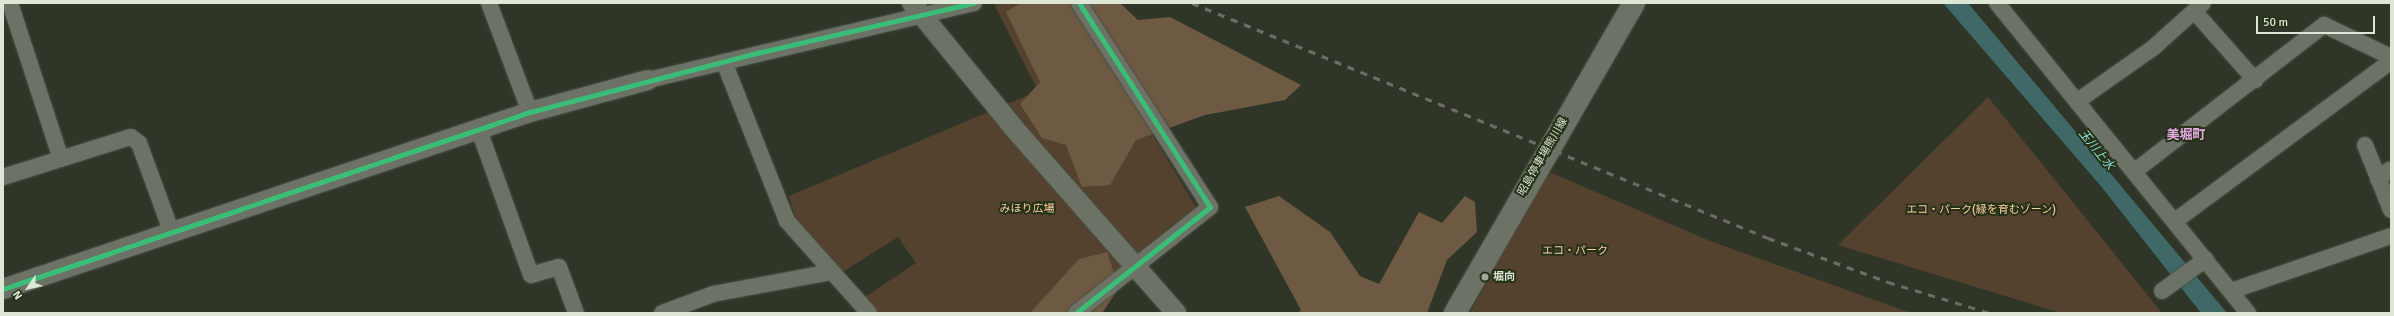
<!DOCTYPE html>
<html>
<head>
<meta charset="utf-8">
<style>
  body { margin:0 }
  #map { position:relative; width:2394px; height:316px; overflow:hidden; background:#2f3628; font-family:Signika,"Noto Sans JP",sans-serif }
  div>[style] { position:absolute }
  .green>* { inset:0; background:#54422f }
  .forest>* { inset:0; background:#6e5942 }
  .water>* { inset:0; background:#3f6867 }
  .roads { filter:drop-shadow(0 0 1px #4b5144) drop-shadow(0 0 1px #4b5144) }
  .minor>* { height:16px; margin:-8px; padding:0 8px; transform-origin:8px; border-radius:8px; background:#6d7267 }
  .tertiary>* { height:20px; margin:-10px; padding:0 10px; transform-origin:10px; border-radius:10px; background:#6d7267 }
  .secondary>* { height:22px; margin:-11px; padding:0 11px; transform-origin:11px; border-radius:11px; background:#6d7267 }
  .rail>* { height:3px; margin-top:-1.5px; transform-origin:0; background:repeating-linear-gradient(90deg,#6a6e64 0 7px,transparent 0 14px) }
  .cycleway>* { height:5px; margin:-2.5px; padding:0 2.5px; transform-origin:2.5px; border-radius:2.5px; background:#3abd76 }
  .dots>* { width:11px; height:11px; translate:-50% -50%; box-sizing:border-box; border:2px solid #253218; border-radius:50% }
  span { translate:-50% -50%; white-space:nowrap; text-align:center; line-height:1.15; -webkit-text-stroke:4px #253218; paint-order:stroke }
  .street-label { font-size:11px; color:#dee6d6 }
  .park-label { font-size:11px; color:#fccda0 }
  .poi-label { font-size:11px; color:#dee6d6; font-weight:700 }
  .left { translate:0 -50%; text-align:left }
  .water-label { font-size:12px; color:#8ddddc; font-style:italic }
  .quarter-label { font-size:13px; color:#e4aae2; font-weight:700 }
  .frame { position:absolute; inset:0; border:4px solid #dee6d6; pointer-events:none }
  .north { position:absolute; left:8px; top:268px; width:40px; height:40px; -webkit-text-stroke:3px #253218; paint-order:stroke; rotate:236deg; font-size:11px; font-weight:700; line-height:16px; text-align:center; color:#dee6d6 }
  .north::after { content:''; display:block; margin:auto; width:14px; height:18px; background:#dee6d6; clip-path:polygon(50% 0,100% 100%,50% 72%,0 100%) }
  .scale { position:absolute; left:2256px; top:16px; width:119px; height:18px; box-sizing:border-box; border:2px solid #dee6d6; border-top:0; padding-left:5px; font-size:12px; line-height:14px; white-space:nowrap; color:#dee6d6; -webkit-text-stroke:3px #253218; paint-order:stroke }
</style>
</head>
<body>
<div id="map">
  <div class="green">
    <i style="clip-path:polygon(1073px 3px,1196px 207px,1063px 313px,875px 313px,862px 299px,916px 263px,898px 237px,841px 273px,796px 221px,789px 196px,1038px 91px,994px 4px)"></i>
    <i style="clip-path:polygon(1988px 97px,2162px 313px,2061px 313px,1838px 245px)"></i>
    <i style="clip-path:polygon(1547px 171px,1710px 241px,1911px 313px,1470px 313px)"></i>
  </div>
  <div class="forest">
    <i style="clip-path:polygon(1021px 3px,1120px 3px,1138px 20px,1170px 17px,1301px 85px,1285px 100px,1205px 115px,1136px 140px,1110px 185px,1082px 187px,1066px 145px,1042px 138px,1020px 104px,1040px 82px,1006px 12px)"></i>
    <i style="clip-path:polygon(1279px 196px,1330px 232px,1360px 276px,1379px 284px,1419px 212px,1442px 223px,1465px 196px,1475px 202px,1477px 232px,1447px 260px,1427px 313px,1298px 313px,1301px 310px,1245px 207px)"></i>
    <i style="clip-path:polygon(1107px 252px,1119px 288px,1102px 313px,1030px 313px,1079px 259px)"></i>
  </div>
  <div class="water">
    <i style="clip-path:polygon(1943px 3px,1968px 3px,2227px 313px,2201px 313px,2100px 185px)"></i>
  </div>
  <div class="roads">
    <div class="minor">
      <i style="left:10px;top:3px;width:164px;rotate:71.9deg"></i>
      <i style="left:489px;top:3px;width:116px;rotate:69.4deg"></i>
      <i style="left:1997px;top:3px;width:399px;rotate:51deg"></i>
      <i style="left:2195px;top:12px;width:91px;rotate:48.6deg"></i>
      <i style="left:724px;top:62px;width:171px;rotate:68.4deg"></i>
      <i style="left:787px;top:221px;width:123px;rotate:48.3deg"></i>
      <i style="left:648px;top:80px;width:335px;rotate:-13.3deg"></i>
      <i style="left:2079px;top:100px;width:90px;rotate:-35.1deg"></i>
      <i style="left:2153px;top:48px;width:67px;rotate:-42deg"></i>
      <i style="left:479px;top:130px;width:154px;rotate:70.3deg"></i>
      <i style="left:531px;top:275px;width:29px;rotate:-16deg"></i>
      <i style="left:559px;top:267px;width:49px;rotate:69.7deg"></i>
      <i style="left:2365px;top:145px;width:70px;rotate:68.2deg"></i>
      <i style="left:2135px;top:171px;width:239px;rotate:-37.7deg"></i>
      <i style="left:2324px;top:25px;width:74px;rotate:25.5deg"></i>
      <i style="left:3px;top:177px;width:134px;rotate:-17.4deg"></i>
      <i style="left:131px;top:137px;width:10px;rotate:37deg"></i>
      <i style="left:139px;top:143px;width:96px;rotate:69.9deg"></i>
      <i style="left:2378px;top:179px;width:16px;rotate:-38deg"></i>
      <i style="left:2175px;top:221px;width:269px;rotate:-36.5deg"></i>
      <i style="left:2162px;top:291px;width:54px;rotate:-36deg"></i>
      <i style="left:2231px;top:291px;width:169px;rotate:-19deg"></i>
      <i style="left:662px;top:313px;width:54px;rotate:-20.4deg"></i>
      <i style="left:713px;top:294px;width:121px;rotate:-10.5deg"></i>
      <i style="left:1076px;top:313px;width:171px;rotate:-38.3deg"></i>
      <i style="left:1210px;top:207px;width:242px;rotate:-122.7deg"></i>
    </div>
    <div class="tertiary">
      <i style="left:912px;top:3px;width:169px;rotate:50.8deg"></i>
      <i style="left:1019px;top:134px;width:238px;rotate:48.7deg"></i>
      <i style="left:3px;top:289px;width:556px;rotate:-18.57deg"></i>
      <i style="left:530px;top:112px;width:122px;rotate:-15.2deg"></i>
    </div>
    <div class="secondary">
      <i style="left:1455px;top:313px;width:358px;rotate:-60deg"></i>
    </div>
  </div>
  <div class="rail">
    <i style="left:1192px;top:3px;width:622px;rotate:22.19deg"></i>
    <i style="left:1768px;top:238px;width:128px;rotate:20.1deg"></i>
    <i style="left:1888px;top:282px;width:107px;rotate:16.9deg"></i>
  </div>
  <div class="cycleway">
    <i style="left:3px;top:289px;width:556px;rotate:-18.57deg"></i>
    <i style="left:530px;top:112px;width:239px;rotate:-14.6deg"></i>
    <i style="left:761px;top:52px;width:219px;rotate:-13deg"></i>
    <i style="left:1076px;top:313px;width:171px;rotate:-38.3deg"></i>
    <i style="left:1210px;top:207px;width:242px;rotate:-122.7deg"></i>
  </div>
  <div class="dots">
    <i style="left:1485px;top:277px;background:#a1a899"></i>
  </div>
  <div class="street-label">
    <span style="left:1543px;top:157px;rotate:-60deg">昭島停車場熊川線</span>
  </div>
  <div class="park-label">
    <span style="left:1027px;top:209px">みほり広場</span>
    <span style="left:1981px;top:210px">エコ・パーク(緑を育むゾーン)</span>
    <span style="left:1575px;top:251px">エコ・パーク</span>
  </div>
  <div class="poi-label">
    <span class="left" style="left:1493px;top:277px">堀向</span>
  </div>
  <div class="water-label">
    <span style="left:2096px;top:150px;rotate:51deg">玉川上水</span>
  </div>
  <div class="quarter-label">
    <span style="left:2186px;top:135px">美堀町</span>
  </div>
  <div class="frame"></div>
  <div class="north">N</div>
  <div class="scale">50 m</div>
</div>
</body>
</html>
